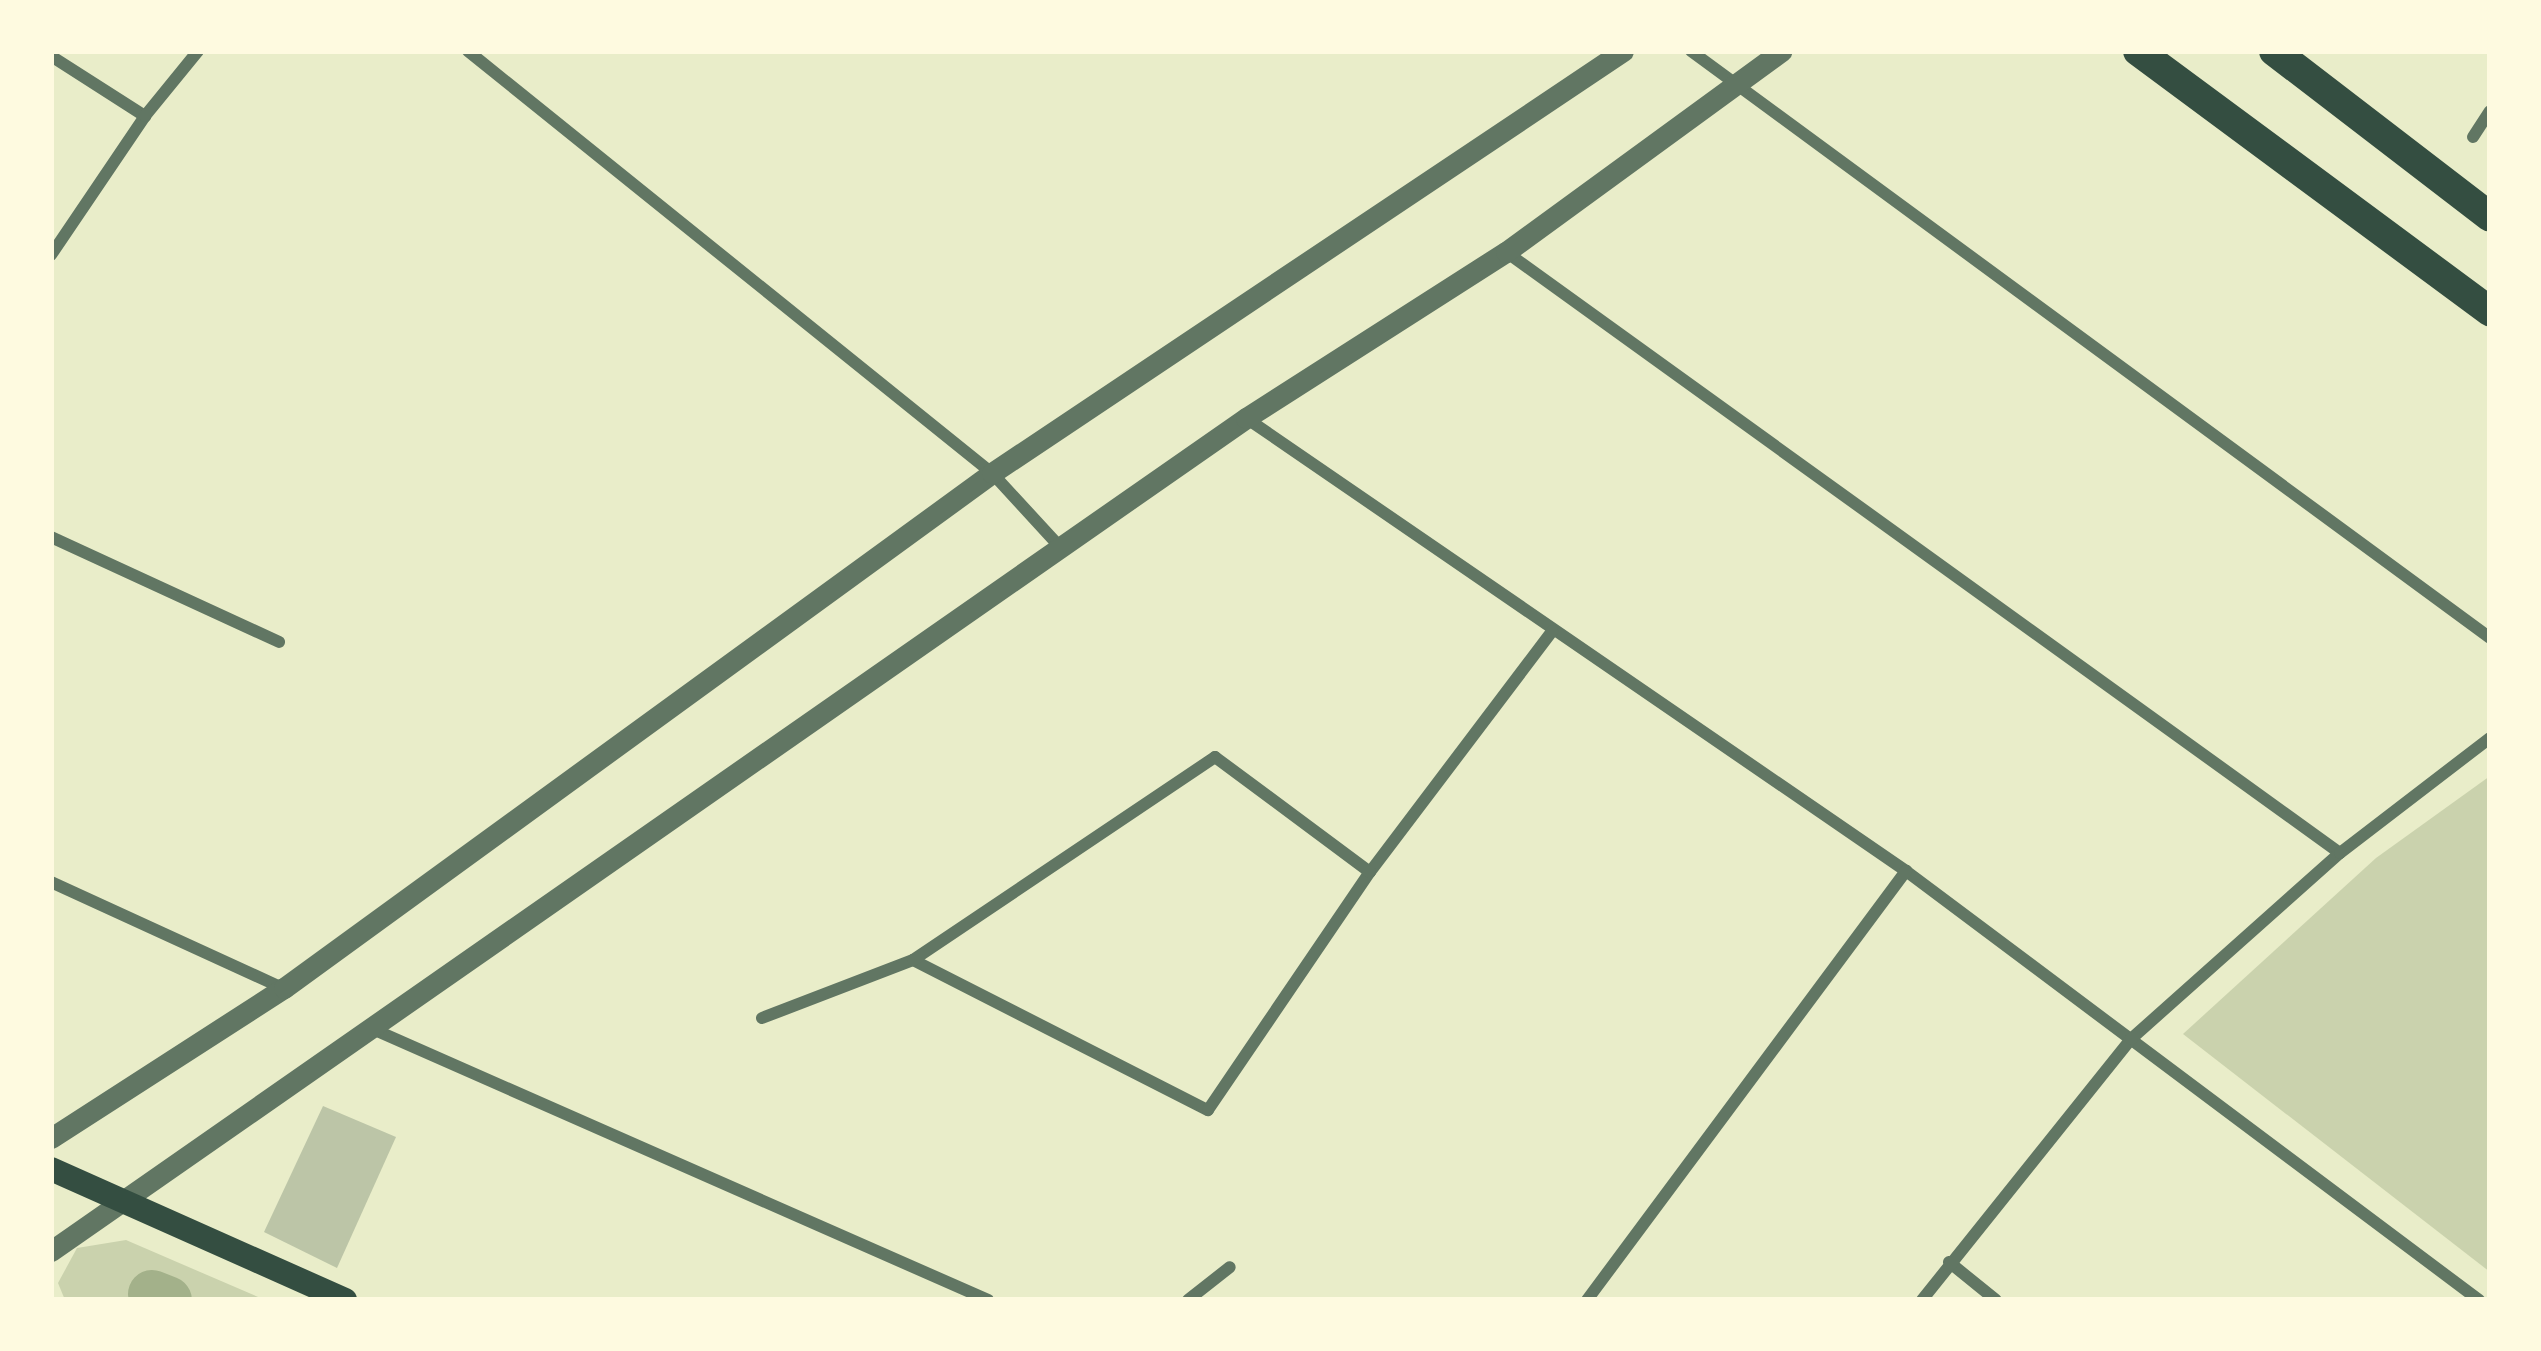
<!DOCTYPE html>
<html>
<head>
<meta charset="utf-8">
<style>
  body { margin:0 }
  #map { position:relative; width:2541px; height:1351px; overflow:hidden; background:#e9edc9; font-family:"DM Sans",sans-serif }
  div>[style] { position:absolute }
  .green>* { inset:0; background:#cad2ad }
  .canal>* { height:48px; margin:-24px; padding:0 24px; transform-origin:24px; border-radius:24px; background:#a3b18a }
  .building>* { inset:0; background:#bcc5a7 }
  .minor>* { height:12px; margin:-6px; padding:0 6px; transform-origin:6px; border-radius:6px; background:#617663 }
  .tertiary>* { height:21px; margin:-10.5px; padding:0 10.5px; transform-origin:10.5px; border-radius:10.5px; background:#617663 }
  .secondary>* { height:24px; margin:-12px; padding:0 12px; transform-origin:12px; border-radius:12px; background:#344e41 }
  .primary>* { height:30px; margin:-15px; padding:0 15px; transform-origin:15px; border-radius:15px; background:#344e41 }
  span { translate:-50% -50%; white-space:nowrap; text-align:center; line-height:1.15; -webkit-text-stroke:12px #fefae0; paint-order:stroke }
  .frame { position:absolute; inset:0; border:54px solid #fefae0; pointer-events:none }
</style>
</head>
<body>
<div id="map">
  <div class="green">
    <i style="clip-path:polygon(2490px 776px,2490px 1272px,2183px 1034px,2376px 858px)"></i>
    <i style="clip-path:polygon(126px 1240px,265px 1300px,65px 1300px,58px 1283px,77px 1248px)"></i>
  </div>
  <div class="canal">
    <i style="left:152px;top:1294px;width:17px;rotate:21deg"></i>
  </div>
  <div class="building">
    <i style="clip-path:polygon(323px 1106px,396px 1137px,337px 1268px,264px 1232px)"></i>
  </div>
  <div class="minor">
    <i style="left:468px;top:51px;width:673px;rotate:38.85deg"></i>
    <i style="left:992px;top:473px;width:102px;rotate:47.4deg"></i>
    <i style="left:1691px;top:51px;width:991px;rotate:36.3deg"></i>
    <i style="left:51px;top:56px;width:112px;rotate:32.6deg"></i>
    <i style="left:2473px;top:137px;width:31px;rotate:-57deg"></i>
    <i style="left:1506px;top:252px;width:1028px;rotate:35.78deg"></i>
    <i style="left:51px;top:255px;width:168px;rotate:-55.9deg"></i>
    <i style="left:145px;top:116px;width:84px;rotate:-50.8deg"></i>
    <i style="left:1246px;top:418px;width:801px;rotate:34.46deg"></i>
    <i style="left:1906px;top:871px;width:716px;rotate:36.82deg"></i>
    <i style="left:51px;top:537px;width:251px;rotate:24.7deg"></i>
    <i style="left:51px;top:882px;width:255px;rotate:24.6deg"></i>
    <i style="left:913px;top:960px;width:331px;rotate:27deg"></i>
    <i style="left:1208px;top:1110px;width:288px;rotate:-55.8deg"></i>
    <i style="left:1370px;top:872px;width:302px;rotate:-52.9deg"></i>
    <i style="left:762px;top:1018px;width:162px;rotate:-21deg"></i>
    <i style="left:913px;top:960px;width:364px;rotate:-33.9deg"></i>
    <i style="left:1215px;top:757px;width:193px;rotate:36.6deg"></i>
    <i style="left:375px;top:1030px;width:670px;rotate:23.77deg"></i>
    <i style="left:1949px;top:1262px;width:60px;rotate:39deg"></i>
    <i style="left:1188px;top:1300px;width:53px;rotate:-38.2deg"></i>
    <i style="left:1587px;top:1300px;width:535px;rotate:-53.37deg"></i>
    <i style="left:1922px;top:1300px;width:334px;rotate:-51.3deg"></i>
    <i style="left:2131px;top:1039px;width:280px;rotate:-41.7deg"></i>
    <i style="left:2340px;top:853px;width:189px;rotate:-37.5deg"></i>
  </div>
  <div class="tertiary">
    <i style="left:51px;top:1138px;width:277px;rotate:-32.8deg"></i>
    <i style="left:284px;top:988px;width:875px;rotate:-36.03deg"></i>
    <i style="left:992px;top:473px;width:759px;rotate:-33.77deg"></i>
    <i style="left:51px;top:1251px;width:1457px;rotate:-34.88deg"></i>
    <i style="left:1246px;top:418px;width:308px;rotate:-32.6deg"></i>
    <i style="left:1506px;top:252px;width:341px;rotate:-36.1deg"></i>
  </div>
  <div class="secondary">
    <i style="left:51px;top:1169px;width:322px;rotate:24deg"></i>
  </div>
  <div class="primary">
    <i style="left:2138px;top:51px;width:438px;rotate:36.5deg"></i>
    <i style="left:2274px;top:51px;width:272px;rotate:37.5deg"></i>
  </div>
  <div class="frame"></div>
</div>
</body>
</html>
